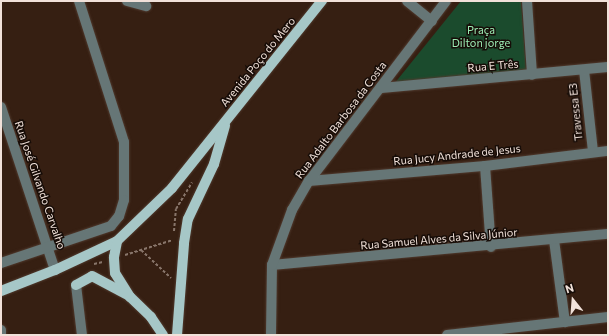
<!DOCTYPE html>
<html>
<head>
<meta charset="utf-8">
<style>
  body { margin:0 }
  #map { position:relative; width:609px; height:336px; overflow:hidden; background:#361f12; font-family:Commissioner,sans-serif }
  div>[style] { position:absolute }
  .green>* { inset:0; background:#1b4b2d }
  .path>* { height:2px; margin-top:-1px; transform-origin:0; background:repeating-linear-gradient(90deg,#88756a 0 3px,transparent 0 5px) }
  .roads { filter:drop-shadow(0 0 1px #503a2e) drop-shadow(0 0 1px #503a2e) }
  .minor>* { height:10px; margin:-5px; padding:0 5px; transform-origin:5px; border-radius:5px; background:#667676 }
  .major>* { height:10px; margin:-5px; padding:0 5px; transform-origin:5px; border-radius:5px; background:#a6c7c7 }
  span { translate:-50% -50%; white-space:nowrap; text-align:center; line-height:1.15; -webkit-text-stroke:3px #160c07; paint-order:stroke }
  .park-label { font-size:11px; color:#9cedb4 }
  .street-label { font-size:11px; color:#f1e1d9 }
  .frame { position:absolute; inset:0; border:2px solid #f1e1d9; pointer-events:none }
  .north { position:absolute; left:553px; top:280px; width:40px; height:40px; -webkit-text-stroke:3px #160c07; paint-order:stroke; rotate:343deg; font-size:11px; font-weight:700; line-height:16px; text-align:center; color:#f1e1d9 }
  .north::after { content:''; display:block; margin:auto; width:14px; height:18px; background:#f1e1d9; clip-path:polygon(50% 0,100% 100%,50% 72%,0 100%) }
</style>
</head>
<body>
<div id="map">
  <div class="green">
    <i style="clip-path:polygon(461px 1px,521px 1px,526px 70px,394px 84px)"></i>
  </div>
  <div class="path">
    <i style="left:174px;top:231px;width:22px;rotate:-85deg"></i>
    <i style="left:176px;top:209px;width:31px;rotate:-59deg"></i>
    <i style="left:141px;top:250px;width:41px;rotate:43deg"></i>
    <i style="left:125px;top:255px;width:50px;rotate:-17.4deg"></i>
    <i style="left:94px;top:264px;width:9px;rotate:-13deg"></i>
  </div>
  <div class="roads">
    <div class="minor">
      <i style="left:79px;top:1px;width:148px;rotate:72.3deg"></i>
      <i style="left:124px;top:142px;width:58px;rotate:90deg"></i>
      <i style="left:124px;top:200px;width:17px;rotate:107deg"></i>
      <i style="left:119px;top:216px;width:13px;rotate:129deg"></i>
      <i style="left:127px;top:1px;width:20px;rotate:15deg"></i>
      <i style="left:407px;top:1px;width:32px;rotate:39deg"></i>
      <i style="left:527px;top:1px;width:74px;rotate:86.1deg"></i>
      <i style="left:584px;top:70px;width:82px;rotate:83.7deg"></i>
      <i style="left:381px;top:88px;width:228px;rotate:-5.3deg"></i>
      <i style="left:1px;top:107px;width:172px;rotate:71.7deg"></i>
      <i style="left:485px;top:166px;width:81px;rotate:85.8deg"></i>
      <i style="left:309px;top:181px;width:177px;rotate:-4.9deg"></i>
      <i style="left:485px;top:166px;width:124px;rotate:-7deg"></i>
      <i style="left:554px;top:240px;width:83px;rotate:82.4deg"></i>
      <i style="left:1px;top:263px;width:116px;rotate:-18.6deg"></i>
      <i style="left:272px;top:265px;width:337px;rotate:-5.3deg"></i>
      <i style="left:76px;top:285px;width:50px;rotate:83.2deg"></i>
      <i style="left:1px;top:330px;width:5px;rotate:90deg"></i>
      <i style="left:271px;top:335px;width:70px;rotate:-89.2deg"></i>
      <i style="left:272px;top:265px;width:59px;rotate:-70deg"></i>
      <i style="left:292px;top:210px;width:34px;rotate:-60deg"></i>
      <i style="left:309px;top:181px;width:226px;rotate:-52.7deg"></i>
      <i style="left:447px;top:335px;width:162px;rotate:-6.4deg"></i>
    </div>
    <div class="major">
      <i style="left:76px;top:285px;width:18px;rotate:-29deg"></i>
      <i style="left:92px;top:276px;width:40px;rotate:28deg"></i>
      <i style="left:1px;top:291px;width:58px;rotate:-21.3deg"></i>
      <i style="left:55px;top:270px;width:68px;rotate:-25.1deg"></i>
      <i style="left:163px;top:335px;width:22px;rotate:-124deg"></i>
      <i style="left:151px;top:317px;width:29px;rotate:-136deg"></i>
      <i style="left:130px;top:297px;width:28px;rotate:-122deg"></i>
      <i style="left:115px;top:273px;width:16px;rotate:-94deg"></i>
      <i style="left:114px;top:257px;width:16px;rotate:-79deg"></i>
      <i style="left:117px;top:241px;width:76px;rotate:-43.9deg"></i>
      <i style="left:172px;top:188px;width:240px;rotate:-51.3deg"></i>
      <i style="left:177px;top:335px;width:92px;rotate:-85.6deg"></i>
      <i style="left:184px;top:243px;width:24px;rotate:-81deg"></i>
      <i style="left:188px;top:219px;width:61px;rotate:-64.7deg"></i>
      <i style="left:214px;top:164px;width:40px;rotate:-74deg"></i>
    </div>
  </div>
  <div class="park-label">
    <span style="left:481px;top:37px">Praça<br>Dilton jorge</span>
  </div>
  <div class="street-label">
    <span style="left:258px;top:62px;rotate:-51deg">Avenida Poço do Mero</span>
    <span style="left:493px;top:66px;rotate:-5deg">Rua E Três</span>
    <span style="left:576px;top:112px;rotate:-96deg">Travessa E3</span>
    <span style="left:341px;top:120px;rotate:-53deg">Rua Adalto Barbosa da Costa</span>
    <span style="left:457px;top:155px;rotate:-6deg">Rua Jucy Andrade de Jesus</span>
    <span style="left:40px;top:185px;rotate:71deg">Rua José Gilvando Carvalho</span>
    <span style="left:439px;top:239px;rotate:-5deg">Rua Samuel Alves da Silva Júnior</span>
  </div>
  <div class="frame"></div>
  <div class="north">N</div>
</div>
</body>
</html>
